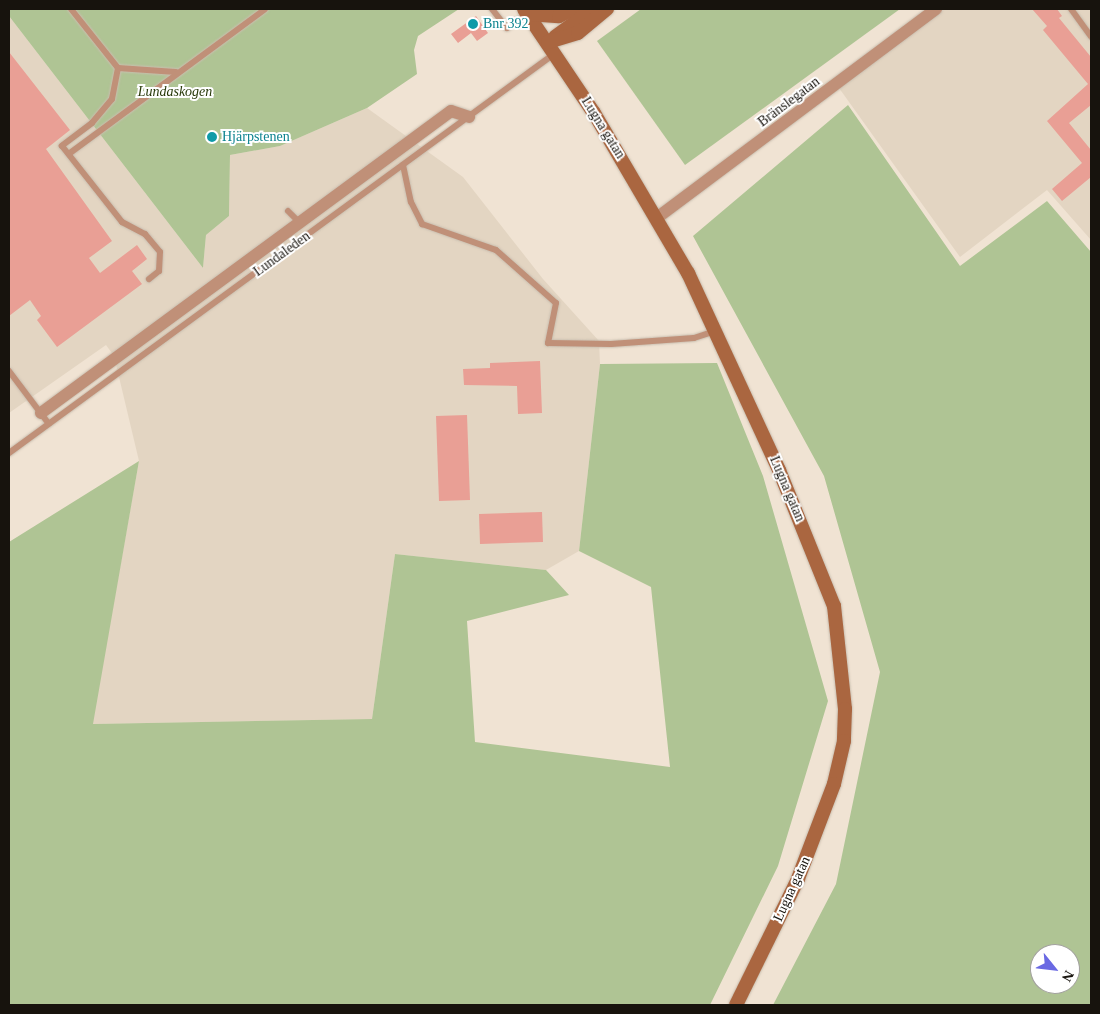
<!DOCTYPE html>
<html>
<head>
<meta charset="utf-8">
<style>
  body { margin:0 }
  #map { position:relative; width:1100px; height:1014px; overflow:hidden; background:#f0e3d3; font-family:Georgia,serif }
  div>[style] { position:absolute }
  .industrial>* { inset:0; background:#e3d5c2 }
  .green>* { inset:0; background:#afc494 }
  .building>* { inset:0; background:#e99f95 }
  .roads { filter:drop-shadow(0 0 1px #c9beaf) drop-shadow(0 0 1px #c9beaf) }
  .service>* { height:6px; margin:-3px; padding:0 3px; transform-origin:3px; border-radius:3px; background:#c09078 }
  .minor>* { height:12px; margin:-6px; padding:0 6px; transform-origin:6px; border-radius:6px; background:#c09078 }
  .secondary>* { height:14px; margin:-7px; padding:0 7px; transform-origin:7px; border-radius:7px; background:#aa6640 }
  .dots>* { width:14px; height:14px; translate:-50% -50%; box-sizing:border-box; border:2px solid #fff; border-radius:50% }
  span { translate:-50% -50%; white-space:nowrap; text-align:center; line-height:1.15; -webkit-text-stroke:4px #fff; paint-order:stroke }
  .culture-label { font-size:14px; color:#0d838f }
  .left { translate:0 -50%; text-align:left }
  .park-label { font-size:14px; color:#293a0b; font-style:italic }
  .street-label { font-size:14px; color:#17130d }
  .frame { position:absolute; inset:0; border:10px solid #17130d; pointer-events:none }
  .north { position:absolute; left:1030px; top:944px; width:50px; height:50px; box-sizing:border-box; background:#fff; border:1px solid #a2a19e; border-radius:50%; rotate:119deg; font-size:14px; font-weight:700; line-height:20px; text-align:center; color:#17130d }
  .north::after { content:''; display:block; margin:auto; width:18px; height:22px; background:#6a69e3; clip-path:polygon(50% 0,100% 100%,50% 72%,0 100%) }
</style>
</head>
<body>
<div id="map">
  <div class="industrial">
    <i style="clip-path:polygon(945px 9px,1091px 9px,1091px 240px,1047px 190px,960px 257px,839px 88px)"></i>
    <i style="clip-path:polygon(9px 16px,203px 268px,206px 235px,229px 216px,230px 155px,280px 146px,367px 108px,463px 177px,543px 279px,599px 341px,600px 364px,579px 551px,546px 570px,395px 554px,372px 719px,92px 724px,139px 461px,114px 356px,106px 345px,9px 413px)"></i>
  </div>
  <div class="green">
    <i style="clip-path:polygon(9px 9px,459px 9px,418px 36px,414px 50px,417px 74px,367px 108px,280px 146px,230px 155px,229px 216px,206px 235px,203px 268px,9px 16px)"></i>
    <i style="clip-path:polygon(641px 9px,900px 9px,685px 165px,597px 41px)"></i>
    <i style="clip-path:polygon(evenodd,848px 105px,960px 266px,1047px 201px,1091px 252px,1091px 1005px,773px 1005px,836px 884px,880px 672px,824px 476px,693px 236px,848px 105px,1040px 954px,1070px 954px,1070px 984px,1040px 984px,1040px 954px)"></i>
    <i style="clip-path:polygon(717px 363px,763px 476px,828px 701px,778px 866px,710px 1005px,9px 1005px,9px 542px,139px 461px,93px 724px,372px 719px,395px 554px,546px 570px,569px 595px,467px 621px,475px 742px,670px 767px,651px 587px,579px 551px,600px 364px)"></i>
  </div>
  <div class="building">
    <i style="clip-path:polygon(1032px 9px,1057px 9px,1062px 16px,1059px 18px,1091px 57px,1091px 105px,1069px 123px,1091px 150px,1091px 177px,1062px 201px,1052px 189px,1082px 163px,1047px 121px,1088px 84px,1043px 30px,1047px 26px)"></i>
    <i style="clip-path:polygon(476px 16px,488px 33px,477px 41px,471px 33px,458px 43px,451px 34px)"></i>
    <i style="clip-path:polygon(9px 52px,70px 130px,46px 149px,112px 241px,89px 258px,100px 273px,137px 245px,147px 259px,132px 271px,142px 284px,57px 347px,37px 320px,41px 316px,30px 300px,9px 316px)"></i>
    <i style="clip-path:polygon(540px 361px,542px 413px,518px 414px,517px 386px,464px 385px,463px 369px,490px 368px,490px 363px)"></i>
    <i style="clip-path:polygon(467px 415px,470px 500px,439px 501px,436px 416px)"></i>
    <i style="clip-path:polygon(542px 512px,543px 542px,480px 544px,479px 514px)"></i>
  </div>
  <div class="roads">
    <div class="service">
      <i style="left:71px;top:9px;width:75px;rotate:51.5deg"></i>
      <i style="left:118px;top:68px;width:58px;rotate:3.9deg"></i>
      <i style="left:492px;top:9px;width:24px;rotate:52deg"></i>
      <i style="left:507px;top:28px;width:24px;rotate:-35deg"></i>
      <i style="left:1071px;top:9px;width:34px;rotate:54deg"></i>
      <i style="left:118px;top:68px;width:32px;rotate:101deg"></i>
      <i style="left:112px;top:99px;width:31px;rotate:130deg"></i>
      <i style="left:92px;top:123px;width:38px;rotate:143deg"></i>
      <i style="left:62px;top:146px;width:97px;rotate:51.7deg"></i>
      <i style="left:122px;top:222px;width:26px;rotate:28deg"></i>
      <i style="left:145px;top:234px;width:23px;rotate:50deg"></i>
      <i style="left:160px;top:252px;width:19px;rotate:93deg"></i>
      <i style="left:159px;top:271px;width:13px;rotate:141deg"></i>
      <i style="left:70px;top:153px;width:242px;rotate:-36.4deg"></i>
      <i style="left:403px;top:165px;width:38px;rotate:78deg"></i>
      <i style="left:411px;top:202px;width:25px;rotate:63deg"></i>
      <i style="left:422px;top:224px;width:78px;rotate:19.4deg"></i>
      <i style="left:496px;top:250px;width:80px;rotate:41.5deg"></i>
      <i style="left:556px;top:303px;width:41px;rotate:101.3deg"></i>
      <i style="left:548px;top:343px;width:63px;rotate:0.9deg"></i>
      <i style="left:611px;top:344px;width:83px;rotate:-4.1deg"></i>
      <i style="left:694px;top:338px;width:22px;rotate:-18deg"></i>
      <i style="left:288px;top:211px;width:14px;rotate:45deg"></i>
      <i style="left:9px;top:371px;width:66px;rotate:53deg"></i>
      <i style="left:9px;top:453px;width:675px;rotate:-36.21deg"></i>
    </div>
    <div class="minor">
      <i style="left:658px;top:217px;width:347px;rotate:-36.8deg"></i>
      <i style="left:41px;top:413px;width:509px;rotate:-36.37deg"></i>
      <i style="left:451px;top:111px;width:19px;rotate:18deg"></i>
    </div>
    <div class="secondary">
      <i style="left:524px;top:9px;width:125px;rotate:56.1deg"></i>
      <i style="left:594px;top:113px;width:186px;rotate:59.6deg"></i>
      <i style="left:688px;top:273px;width:217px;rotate:65.2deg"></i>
      <i style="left:779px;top:470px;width:147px;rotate:68deg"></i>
      <i style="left:834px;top:606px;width:104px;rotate:83.9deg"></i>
      <i style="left:845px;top:709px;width:32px;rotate:92deg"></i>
      <i style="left:844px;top:741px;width:44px;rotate:103.1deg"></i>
      <i style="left:834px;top:784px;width:102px;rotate:110.8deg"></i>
      <i style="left:798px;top:879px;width:140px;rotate:116.2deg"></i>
      <i style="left:527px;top:14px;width:32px;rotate:4deg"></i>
      <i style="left:559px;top:16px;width:16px;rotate:-27deg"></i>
      <i style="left:555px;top:37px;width:47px;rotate:-36.4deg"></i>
      <i style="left:548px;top:42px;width:31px;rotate:-17deg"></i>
      <i style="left:578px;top:33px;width:38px;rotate:-40deg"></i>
    </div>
  </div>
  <div class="dots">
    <i style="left:473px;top:24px;background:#0f9aa8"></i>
    <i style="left:212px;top:137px;background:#0f9aa8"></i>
  </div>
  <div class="culture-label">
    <span class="left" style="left:483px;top:24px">Bnr 392</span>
    <span class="left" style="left:222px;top:137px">Hjärpstenen</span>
  </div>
  <div class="park-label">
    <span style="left:175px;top:92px">Lundaskogen</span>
  </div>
  <div class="street-label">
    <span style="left:789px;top:102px;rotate:-37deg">Bränslegatan</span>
    <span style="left:603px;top:128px;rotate:58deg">Lugna gatan</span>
    <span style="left:282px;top:254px;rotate:-36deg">Lundaleden</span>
    <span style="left:787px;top:489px;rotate:67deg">Lugna gatan</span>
    <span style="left:792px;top:889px;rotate:-65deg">Lugna gatan</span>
  </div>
  <div class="frame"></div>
  <div class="north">N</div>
</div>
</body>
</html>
